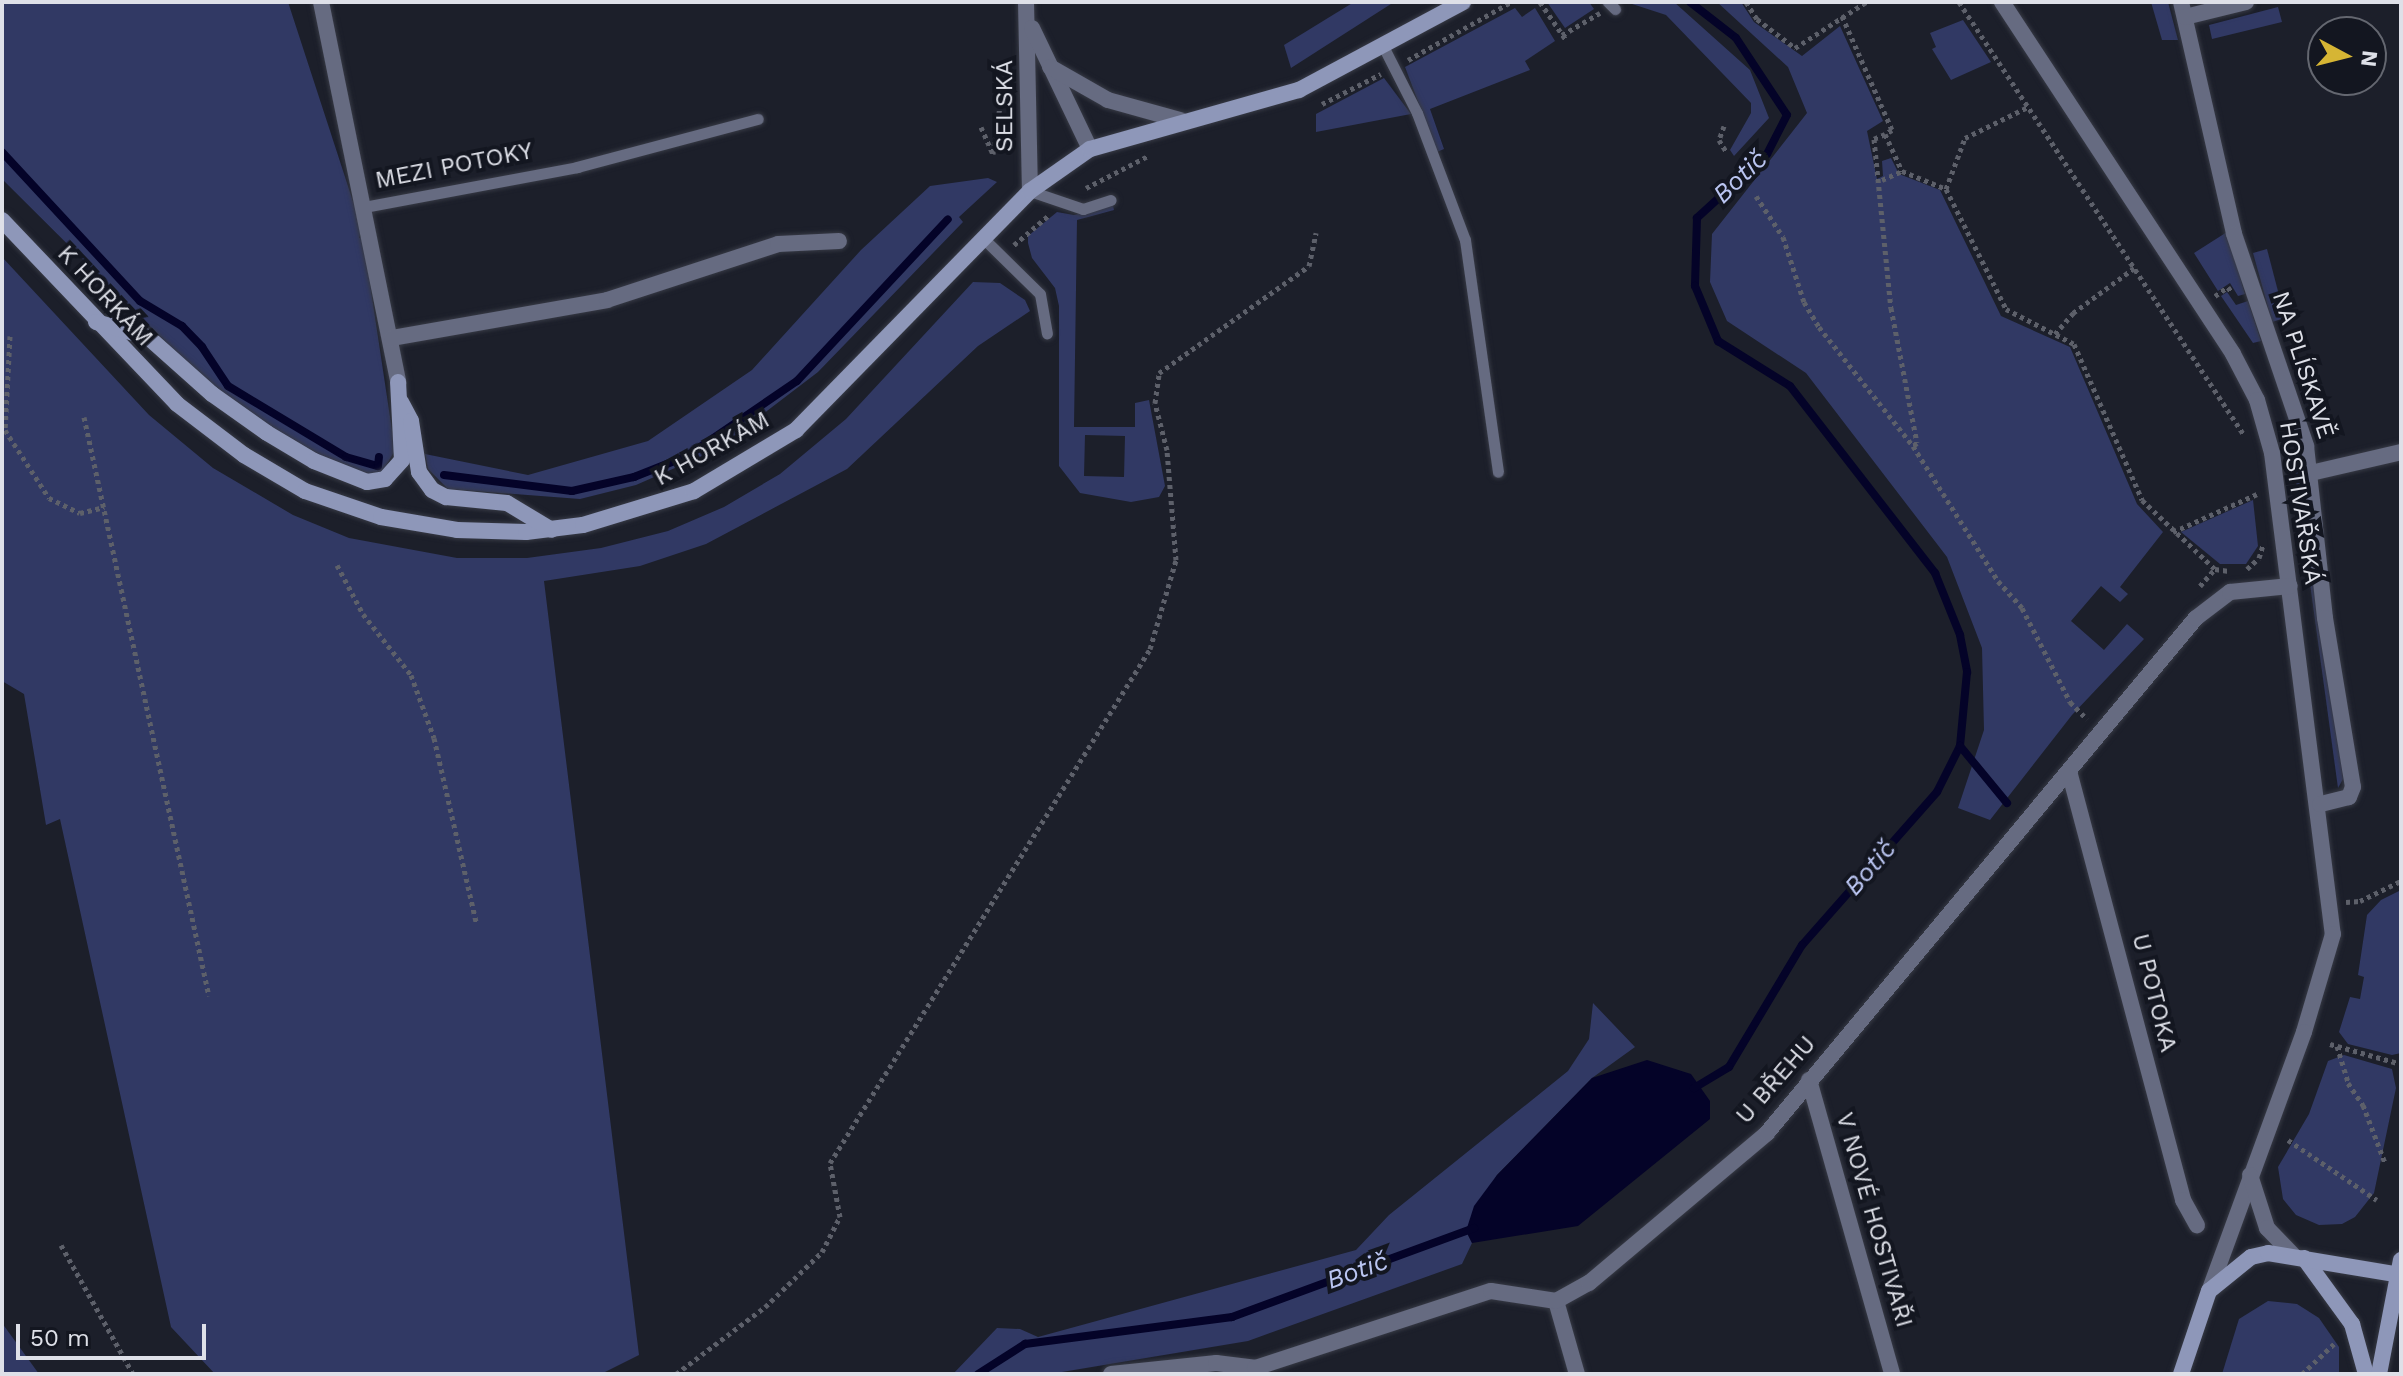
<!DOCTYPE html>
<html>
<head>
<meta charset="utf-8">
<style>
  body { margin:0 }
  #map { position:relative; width:2403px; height:1376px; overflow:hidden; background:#1c1f2a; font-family:"Work Sans",sans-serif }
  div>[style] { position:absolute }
  .green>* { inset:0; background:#313964 }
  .water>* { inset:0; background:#040328 }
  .stream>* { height:8px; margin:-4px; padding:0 4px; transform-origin:4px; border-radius:4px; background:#040328 }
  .path>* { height:5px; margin-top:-2.5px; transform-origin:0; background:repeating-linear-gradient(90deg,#5d606a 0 4px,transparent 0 8px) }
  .roads { filter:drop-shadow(0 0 2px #373a45) drop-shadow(0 0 2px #373a45) }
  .lane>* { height:11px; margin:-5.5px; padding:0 5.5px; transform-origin:5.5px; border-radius:5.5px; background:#666b81 }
  .street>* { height:16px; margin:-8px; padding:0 8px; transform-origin:8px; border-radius:8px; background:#666b81 }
  .secondary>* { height:16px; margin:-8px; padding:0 8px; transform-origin:8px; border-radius:8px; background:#8e97b9 }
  span { translate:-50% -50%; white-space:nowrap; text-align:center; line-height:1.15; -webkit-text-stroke:8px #131620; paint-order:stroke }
  .street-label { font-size:24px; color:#dee0e8 }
  .water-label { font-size:26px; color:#bac5f1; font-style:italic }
  .frame { position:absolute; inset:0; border:4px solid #dee0e8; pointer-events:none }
  .north { position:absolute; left:2307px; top:16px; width:80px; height:80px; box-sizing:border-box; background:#131620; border:2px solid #646770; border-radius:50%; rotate:97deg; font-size:22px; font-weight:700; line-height:32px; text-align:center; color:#dee0e8 }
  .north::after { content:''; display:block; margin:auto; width:28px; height:36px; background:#d6b534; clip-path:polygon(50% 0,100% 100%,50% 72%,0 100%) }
  .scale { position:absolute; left:16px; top:1324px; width:190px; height:36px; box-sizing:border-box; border:4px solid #dee0e8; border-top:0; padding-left:10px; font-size:24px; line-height:28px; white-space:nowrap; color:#dee0e8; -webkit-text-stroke:6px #131620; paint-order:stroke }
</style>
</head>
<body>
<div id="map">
  <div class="green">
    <i style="clip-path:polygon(2px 2px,288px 2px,362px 229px,359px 238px,363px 237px,395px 450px,382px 473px,365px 475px,327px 459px,261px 421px,196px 372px,2px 179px)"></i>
    <i style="clip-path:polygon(1354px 2px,1394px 2px,1291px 68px,1284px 45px)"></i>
    <i style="clip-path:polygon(1547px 2px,1589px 2px,1594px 9px,1565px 28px)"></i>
    <i style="clip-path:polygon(1626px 2px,1674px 2px,1750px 70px,1769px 118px,1734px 156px,1730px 150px,1751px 113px,1751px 103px,1666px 15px)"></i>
    <i style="clip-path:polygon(1717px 2px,1741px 2px,1754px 22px,1802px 56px,1840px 26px,1883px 121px,1867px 131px,1877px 179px,1883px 176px,1882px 161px,1891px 158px,1899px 174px,1940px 190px,2001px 316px,2070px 347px,2137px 504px,2163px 532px,2120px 587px,2128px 594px,2120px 602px,2101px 586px,2071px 621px,2104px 650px,2127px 624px,2144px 639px,2072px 715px,1990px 820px,1958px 808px,1984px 730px,1982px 648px,1947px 557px,1806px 373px,1727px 321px,1710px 282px,1712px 234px,1807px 113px,1788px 67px)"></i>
    <i style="clip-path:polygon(2151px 2px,2168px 2px,2178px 40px,2162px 40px)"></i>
    <i style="clip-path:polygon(2278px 7px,2282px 22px,2212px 39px,2209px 25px)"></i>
    <i style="clip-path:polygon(1515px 8px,1522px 17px,1535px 8px,1555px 41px,1525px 61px,1530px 70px,1430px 109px,1444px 149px,1437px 152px,1405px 67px)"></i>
    <i style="clip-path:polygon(1963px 20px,1991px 62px,1951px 80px,1932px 49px,1936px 47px,1930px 33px)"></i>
    <i style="clip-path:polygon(1384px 78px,1411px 114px,1316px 132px,1316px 114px)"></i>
    <i style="clip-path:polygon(988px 178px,997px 182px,959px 217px,963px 222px,818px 372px,716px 450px,636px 485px,580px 499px,448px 489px,428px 469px,425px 454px,528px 475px,648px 441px,752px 370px,861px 250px,930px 186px)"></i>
    <i style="clip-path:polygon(evenodd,1113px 206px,1114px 210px,1077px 220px,1074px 427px,1135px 427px,1135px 403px,1149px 400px,1165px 486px,1159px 497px,1131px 502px,1080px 493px,1059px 466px,1059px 306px,1055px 288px,1032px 258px,1028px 243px,1028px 236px,1057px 212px,1074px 215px,1113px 206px,1085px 435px,1125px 436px,1124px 477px,1084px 476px,1085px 435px)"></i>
    <i style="clip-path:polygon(2227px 232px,2245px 294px,2238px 296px,2230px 283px,2218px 291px,2194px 253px)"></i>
    <i style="clip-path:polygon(2267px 249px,2285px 318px,2272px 322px,2253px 253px)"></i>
    <i style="clip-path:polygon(2px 257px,149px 415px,213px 468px,293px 515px,349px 538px,457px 558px,527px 558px,601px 548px,668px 531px,724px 507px,780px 474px,846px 419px,973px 282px,1000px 283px,1025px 300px,1030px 311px,978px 346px,847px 469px,706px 544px,640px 566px,544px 581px,639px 1355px,601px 1374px,215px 1374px,171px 1327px,60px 819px,46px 825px,24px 694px,2px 681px)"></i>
    <i style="clip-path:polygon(2227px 292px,2236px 305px,2248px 301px,2261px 341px,2253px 343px,2221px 296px)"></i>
    <i style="clip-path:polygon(2302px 465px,2343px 779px,2338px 788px,2294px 466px)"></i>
    <i style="clip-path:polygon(2253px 500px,2258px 546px,2246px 564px,2220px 564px,2181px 532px)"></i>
    <i style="clip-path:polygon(2401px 890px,2401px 1053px,2392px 1055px,2348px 1044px,2339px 1032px,2350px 997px,2360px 999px,2364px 977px,2358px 975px,2367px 915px,2381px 900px)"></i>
    <i style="clip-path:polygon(1593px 1003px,1635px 1047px,1592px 1078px,1497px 1175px,1466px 1231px,1472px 1243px,1462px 1264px,1248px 1341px,1050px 1374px,953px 1374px,997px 1328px,1020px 1329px,1038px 1337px,1356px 1250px,1389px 1215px,1568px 1071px,1589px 1039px)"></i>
    <i style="clip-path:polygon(2344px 1055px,2392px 1069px,2396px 1088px,2374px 1193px,2355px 1217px,2342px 1224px,2319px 1225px,2296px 1215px,2283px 1199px,2278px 1167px,2309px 1114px,2328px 1061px)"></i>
    <i style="clip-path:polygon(2268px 1301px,2297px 1304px,2319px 1318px,2339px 1347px,2339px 1374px,2222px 1374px,2239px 1319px)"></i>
    <i style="clip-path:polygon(2px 1323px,39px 1374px,2px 1374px)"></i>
  </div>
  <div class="water">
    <i style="clip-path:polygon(1647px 1060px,1691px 1074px,1710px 1101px,1710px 1119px,1578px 1226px,1472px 1243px,1466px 1231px,1474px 1206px,1497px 1175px,1592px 1078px)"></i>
  </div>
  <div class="stream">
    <i style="left:1690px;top:2px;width:58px;rotate:38deg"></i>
    <i style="left:1736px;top:38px;width:92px;rotate:56.5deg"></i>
    <i style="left:1787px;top:115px;width:44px;rotate:117.1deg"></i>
    <i style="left:1767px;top:154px;width:95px;rotate:137.6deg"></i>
    <i style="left:1697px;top:218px;width:68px;rotate:91.7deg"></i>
    <i style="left:1695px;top:286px;width:60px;rotate:67.3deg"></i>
    <i style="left:1718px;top:341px;width:85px;rotate:32deg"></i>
    <i style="left:1790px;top:386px;width:237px;rotate:52.2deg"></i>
    <i style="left:1935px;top:573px;width:67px;rotate:68deg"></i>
    <i style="left:1960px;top:635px;width:38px;rotate:79deg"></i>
    <i style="left:1967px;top:672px;width:74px;rotate:95.4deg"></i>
    <i style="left:1960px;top:746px;width:51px;rotate:116.6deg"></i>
    <i style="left:1937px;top:792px;width:204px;rotate:131.4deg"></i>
    <i style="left:1802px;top:945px;width:142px;rotate:120.9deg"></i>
    <i style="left:1729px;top:1067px;width:41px;rotate:149deg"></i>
    <i style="left:2px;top:152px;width:203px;rotate:47.2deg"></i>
    <i style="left:140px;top:301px;width:49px;rotate:30.8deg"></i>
    <i style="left:182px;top:326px;width:29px;rotate:46deg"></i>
    <i style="left:202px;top:347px;width:47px;rotate:56.3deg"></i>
    <i style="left:228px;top:386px;width:138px;rotate:31deg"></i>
    <i style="left:346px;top:457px;width:33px;rotate:16deg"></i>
    <i style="left:378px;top:466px;width:9px;rotate:-84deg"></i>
    <i style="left:444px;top:475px;width:129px;rotate:7.1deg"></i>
    <i style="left:572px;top:491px;width:64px;rotate:-12.7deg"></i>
    <i style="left:634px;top:477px;width:57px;rotate:-21.6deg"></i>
    <i style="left:687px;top:456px;width:133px;rotate:-34.3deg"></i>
    <i style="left:797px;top:381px;width:221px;rotate:-47deg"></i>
    <i style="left:1960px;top:746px;width:74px;rotate:50.5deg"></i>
    <i style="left:978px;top:1374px;width:56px;rotate:-32.6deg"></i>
    <i style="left:1025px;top:1344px;width:209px;rotate:-7.4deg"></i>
    <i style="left:1232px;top:1317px;width:258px;rotate:-20.2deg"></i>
  </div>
  <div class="path">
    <i style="left:1540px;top:2px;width:46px;rotate:55.6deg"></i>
    <i style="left:1746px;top:2px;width:20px;rotate:57deg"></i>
    <i style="left:1757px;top:19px;width:48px;rotate:37.3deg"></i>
    <i style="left:1795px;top:48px;width:85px;rotate:-32.9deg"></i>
    <i style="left:1959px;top:2px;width:518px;rotate:56.65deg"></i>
    <i style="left:1842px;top:16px;width:124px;rotate:66.3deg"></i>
    <i style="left:1892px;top:130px;width:8px;rotate:150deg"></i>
    <i style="left:1885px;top:134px;width:41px;rotate:65.3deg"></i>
    <i style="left:1902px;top:171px;width:48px;rotate:22.2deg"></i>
    <i style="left:1946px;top:189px;width:134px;rotate:63.4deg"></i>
    <i style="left:2006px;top:309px;width:76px;rotate:27.2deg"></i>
    <i style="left:2074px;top:344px;width:170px;rotate:66.4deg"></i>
    <i style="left:2142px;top:500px;width:100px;rotate:43.4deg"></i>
    <i style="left:2215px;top:569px;width:14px;rotate:8deg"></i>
    <i style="left:1562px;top:35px;width:44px;rotate:-30.1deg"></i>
    <i style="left:1408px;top:60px;width:118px;rotate:-29.4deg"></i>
    <i style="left:1322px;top:104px;width:66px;rotate:-27deg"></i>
    <i style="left:1724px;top:126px;width:15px;rotate:110deg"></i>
    <i style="left:1719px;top:140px;width:15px;rotate:58deg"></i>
    <i style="left:981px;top:127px;width:30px;rotate:66deg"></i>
    <i style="left:993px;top:154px;width:56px;rotate:-81.7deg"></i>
    <i style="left:1001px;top:99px;width:9px;rotate:41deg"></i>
    <i style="left:1885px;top:134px;width:12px;rotate:156deg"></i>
    <i style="left:1874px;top:139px;width:170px;rotate:84.3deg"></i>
    <i style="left:1891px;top:308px;width:137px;rotate:79.1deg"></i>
    <i style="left:1917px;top:443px;width:5px;rotate:143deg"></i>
    <i style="left:1882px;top:180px;width:22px;rotate:-24deg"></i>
    <i style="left:1086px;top:188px;width:70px;rotate:-27.3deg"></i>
    <i style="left:1946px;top:189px;width:54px;rotate:-69.6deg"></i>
    <i style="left:1965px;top:138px;width:70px;rotate:-26.2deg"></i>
    <i style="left:1756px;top:196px;width:49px;rotate:56.6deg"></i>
    <i style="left:1783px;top:237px;width:68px;rotate:72.1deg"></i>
    <i style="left:1804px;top:302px;width:29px;rotate:59deg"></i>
    <i style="left:1819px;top:327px;width:152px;rotate:51.7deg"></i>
    <i style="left:1913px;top:446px;width:160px;rotate:57.8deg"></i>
    <i style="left:1998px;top:581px;width:36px;rotate:48deg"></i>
    <i style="left:2022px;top:608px;width:106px;rotate:62.9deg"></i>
    <i style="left:2070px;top:702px;width:24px;rotate:45deg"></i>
    <i style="left:1014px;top:245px;width:46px;rotate:-40.6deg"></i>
    <i style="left:2215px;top:296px;width:16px;rotate:-35deg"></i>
    <i style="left:2228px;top:287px;width:7px;rotate:56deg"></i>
    <i style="left:2055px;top:334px;width:28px;rotate:-49deg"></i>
    <i style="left:2073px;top:313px;width:76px;rotate:-36.4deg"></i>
    <i style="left:10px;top:336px;width:94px;rotate:93deg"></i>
    <i style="left:5px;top:430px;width:81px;rotate:57.1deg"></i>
    <i style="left:49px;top:498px;width:34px;rotate:26deg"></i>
    <i style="left:80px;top:513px;width:25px;rotate:-14deg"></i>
    <i style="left:84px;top:417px;width:592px;rotate:77.82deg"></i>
    <i style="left:2173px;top:532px;width:92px;rotate:-24.3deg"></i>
    <i style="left:337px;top:565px;width:55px;rotate:62deg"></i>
    <i style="left:363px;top:614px;width:78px;rotate:51.8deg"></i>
    <i style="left:411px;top:675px;width:67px;rotate:69.9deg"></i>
    <i style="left:434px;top:738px;width:189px;rotate:77.1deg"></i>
    <i style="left:2247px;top:569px;width:16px;rotate:-43deg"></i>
    <i style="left:2259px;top:558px;width:14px;rotate:-73deg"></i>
    <i style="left:2200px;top:586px;width:23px;rotate:-49deg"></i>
    <i style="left:2346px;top:902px;width:14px;rotate:-4deg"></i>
    <i style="left:2360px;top:901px;width:46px;rotate:-26deg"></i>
    <i style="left:2330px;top:1044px;width:74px;rotate:15.7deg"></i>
    <i style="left:2337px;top:1046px;width:39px;rotate:73deg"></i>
    <i style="left:2348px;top:1083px;width:27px;rotate:56deg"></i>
    <i style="left:2363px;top:1105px;width:62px;rotate:69.2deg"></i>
    <i style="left:2288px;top:1140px;width:107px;rotate:34deg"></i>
    <i style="left:61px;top:1245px;width:148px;rotate:60.8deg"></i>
    <i style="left:676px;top:1374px;width:111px;rotate:-37deg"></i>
    <i style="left:765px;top:1307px;width:79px;rotate:-44deg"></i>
    <i style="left:822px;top:1252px;width:39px;rotate:-63deg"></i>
    <i style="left:840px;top:1217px;width:55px;rotate:-100.5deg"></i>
    <i style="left:830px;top:1163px;width:605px;rotate:-58.09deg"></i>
    <i style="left:1150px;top:649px;width:93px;rotate:-73.7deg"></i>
    <i style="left:1176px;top:560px;width:110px;rotate:-94.7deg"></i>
    <i style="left:1167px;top:450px;width:49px;rotate:-104.3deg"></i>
    <i style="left:1155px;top:403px;width:30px;rotate:-82deg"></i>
    <i style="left:1159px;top:373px;width:184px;rotate:-35.5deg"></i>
    <i style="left:1309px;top:266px;width:34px;rotate:-78deg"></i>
    <i style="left:2302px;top:1374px;width:47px;rotate:-43.3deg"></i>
  </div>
  <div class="roads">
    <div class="lane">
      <i style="left:1608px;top:2px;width:10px;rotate:45deg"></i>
      <i style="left:1383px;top:46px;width:75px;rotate:63.1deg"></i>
      <i style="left:1417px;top:113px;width:136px;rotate:69.3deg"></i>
      <i style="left:1465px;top:240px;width:234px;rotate:81.9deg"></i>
      <i style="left:1030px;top:191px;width:56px;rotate:18.8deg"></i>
      <i style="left:1083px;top:209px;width:29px;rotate:-18deg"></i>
      <i style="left:364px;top:207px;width:217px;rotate:-10.6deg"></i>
      <i style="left:577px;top:167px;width:187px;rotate:-14.9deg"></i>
      <i style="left:984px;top:239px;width:78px;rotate:44.5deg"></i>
      <i style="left:1040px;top:294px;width:40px;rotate:80deg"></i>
    </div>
    <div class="street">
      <i style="left:321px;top:2px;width:388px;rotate:78.5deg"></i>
      <i style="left:1026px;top:2px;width:189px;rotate:88.8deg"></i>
      <i style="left:2002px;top:2px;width:421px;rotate:56.7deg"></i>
      <i style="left:2233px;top:354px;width:52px;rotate:62.4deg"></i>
      <i style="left:2257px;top:400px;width:55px;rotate:74.2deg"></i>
      <i style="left:2272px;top:453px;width:485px;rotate:82.8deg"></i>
      <i style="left:2333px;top:934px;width:102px;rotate:106.5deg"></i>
      <i style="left:2304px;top:1032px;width:276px;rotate:110.1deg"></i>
      <i style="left:2181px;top:2px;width:238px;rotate:77.1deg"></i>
      <i style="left:2234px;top:234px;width:224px;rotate:71.2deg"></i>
      <i style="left:2306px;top:446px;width:173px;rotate:83.7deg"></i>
      <i style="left:2325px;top:618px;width:171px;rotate:80.6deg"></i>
      <i style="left:2353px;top:787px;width:11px;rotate:112deg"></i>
      <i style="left:2349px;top:797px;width:30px;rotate:166deg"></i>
      <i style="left:2185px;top:17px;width:63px;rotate:-13.8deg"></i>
      <i style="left:1032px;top:28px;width:134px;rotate:64.4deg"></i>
      <i style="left:1050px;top:67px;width:67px;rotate:29.6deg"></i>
      <i style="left:1108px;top:100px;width:75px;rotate:15.5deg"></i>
      <i style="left:392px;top:338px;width:218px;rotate:-10deg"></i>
      <i style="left:607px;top:300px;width:180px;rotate:-18.1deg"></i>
      <i style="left:778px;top:244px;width:61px;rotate:-2.8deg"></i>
      <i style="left:2311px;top:473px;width:92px;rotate:-13.1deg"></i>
      <i style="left:2069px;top:771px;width:444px;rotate:75.1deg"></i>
      <i style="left:2183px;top:1200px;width:29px;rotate:61deg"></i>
      <i style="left:1809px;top:1080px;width:305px;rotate:74.2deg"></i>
      <i style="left:2250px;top:1175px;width:56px;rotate:72.2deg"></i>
      <i style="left:2267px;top:1228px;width:40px;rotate:46deg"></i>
      <i style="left:1556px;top:1301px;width:76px;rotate:74deg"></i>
      <i style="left:1111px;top:1374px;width:106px;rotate:-6deg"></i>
      <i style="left:1216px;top:1363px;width:39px;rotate:7deg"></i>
      <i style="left:1255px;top:1368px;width:248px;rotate:-18.1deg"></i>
      <i style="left:1491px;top:1291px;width:66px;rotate:8.7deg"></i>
      <i style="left:1556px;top:1301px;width:38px;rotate:-29deg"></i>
      <i style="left:1589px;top:1283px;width:233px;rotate:-40.1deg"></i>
      <i style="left:1767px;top:1133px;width:670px;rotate:-50.21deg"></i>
      <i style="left:2196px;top:618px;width:43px;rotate:-37.4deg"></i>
      <i style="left:2230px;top:592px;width:60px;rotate:-5.7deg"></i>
    </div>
    <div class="secondary">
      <i style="left:2px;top:220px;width:254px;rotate:46.4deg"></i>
      <i style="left:177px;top:404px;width:84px;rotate:37.3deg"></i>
      <i style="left:244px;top:455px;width:71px;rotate:30.5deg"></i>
      <i style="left:305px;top:491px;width:80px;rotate:18.9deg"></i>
      <i style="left:381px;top:517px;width:77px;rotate:9.7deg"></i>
      <i style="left:457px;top:530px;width:69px;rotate:1.7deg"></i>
      <i style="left:526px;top:532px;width:57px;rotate:-7deg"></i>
      <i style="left:583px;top:525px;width:116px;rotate:-17deg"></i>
      <i style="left:694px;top:491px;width:119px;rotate:-30.9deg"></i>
      <i style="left:796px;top:430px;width:334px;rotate:-45.6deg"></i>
      <i style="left:1030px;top:191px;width:73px;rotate:-35deg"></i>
      <i style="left:1090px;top:149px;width:217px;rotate:-15.8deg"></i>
      <i style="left:1299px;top:90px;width:186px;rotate:-28.2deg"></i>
      <i style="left:96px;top:322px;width:54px;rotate:16.1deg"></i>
      <i style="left:148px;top:337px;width:86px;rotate:41.7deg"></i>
      <i style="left:212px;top:394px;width:67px;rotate:35.3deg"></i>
      <i style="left:267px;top:433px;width:55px;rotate:30.8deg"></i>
      <i style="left:314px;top:461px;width:57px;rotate:21.6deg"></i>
      <i style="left:367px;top:482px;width:18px;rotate:-9deg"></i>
      <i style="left:385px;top:479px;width:25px;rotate:-48deg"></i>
      <i style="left:402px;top:460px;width:78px;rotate:-92.9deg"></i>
      <i style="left:401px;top:402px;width:21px;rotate:62deg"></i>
      <i style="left:411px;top:421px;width:52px;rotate:81.1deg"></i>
      <i style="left:419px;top:472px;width:22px;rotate:54deg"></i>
      <i style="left:432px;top:490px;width:16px;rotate:27deg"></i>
      <i style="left:446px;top:497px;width:61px;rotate:5.6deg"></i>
      <i style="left:507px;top:503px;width:52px;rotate:31deg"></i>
      <i style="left:2304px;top:1258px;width:82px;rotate:54deg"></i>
      <i style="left:2352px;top:1324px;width:52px;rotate:74.4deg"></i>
      <i style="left:2181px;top:1374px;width:88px;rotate:-71.4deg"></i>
      <i style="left:2209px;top:1291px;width:54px;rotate:-39deg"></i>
      <i style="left:2251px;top:1257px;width:17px;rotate:-13deg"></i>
      <i style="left:2268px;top:1253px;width:135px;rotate:9.4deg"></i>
      <i style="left:2379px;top:1374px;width:116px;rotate:-79.1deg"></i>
    </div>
  </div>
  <div class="street-label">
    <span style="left:1005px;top:106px;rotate:-90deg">SELSKÁ</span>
    <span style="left:454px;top:166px;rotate:-11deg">MEZI POTOKY</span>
    <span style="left:105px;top:296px;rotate:47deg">K HORKÁM</span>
    <span style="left:2303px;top:365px;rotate:72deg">NA PLÍSKAVĚ</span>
    <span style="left:712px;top:449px;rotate:-29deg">K HORKÁM</span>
    <span style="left:2300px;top:503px;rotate:81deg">HOSTIVAŘSKÁ</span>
    <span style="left:2154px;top:993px;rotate:76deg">U POTOKA</span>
    <span style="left:1776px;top:1080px;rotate:-49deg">U BŘEHU</span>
    <span style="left:1874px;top:1220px;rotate:74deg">V NOVÉ HOSTIVAŘI</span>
  </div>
  <div class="water-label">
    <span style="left:1740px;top:177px;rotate:-44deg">Botič</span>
    <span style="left:1870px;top:868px;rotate:-49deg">Botič</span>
    <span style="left:1357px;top:1271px;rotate:-20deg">Botič</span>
  </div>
  <div class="frame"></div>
  <div class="north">N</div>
  <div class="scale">50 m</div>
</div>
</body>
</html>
